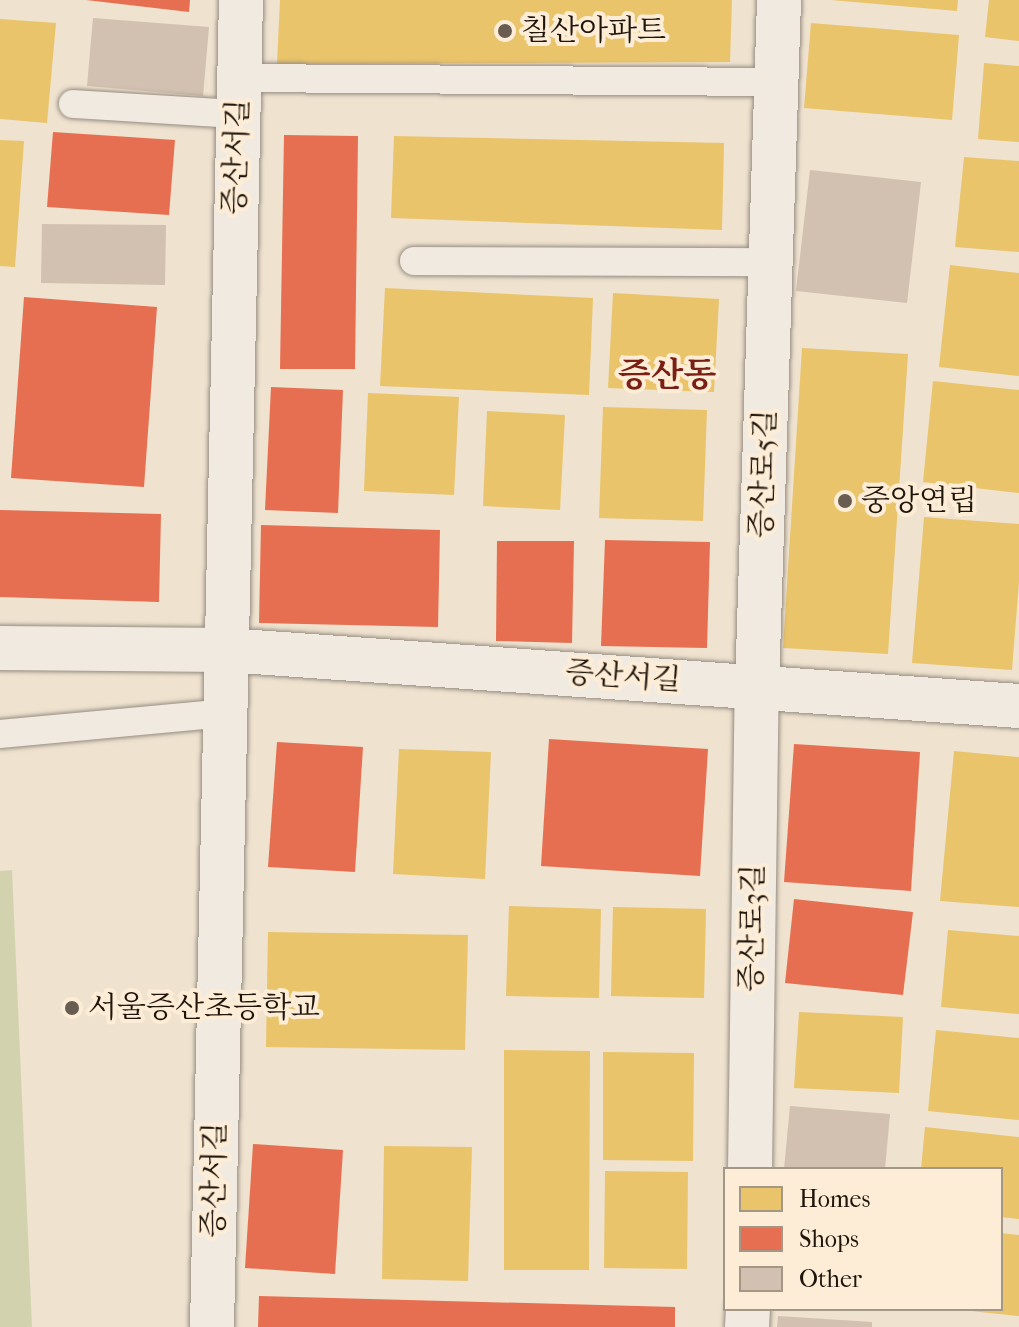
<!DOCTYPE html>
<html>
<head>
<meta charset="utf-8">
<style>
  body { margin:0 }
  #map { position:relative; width:1019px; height:1327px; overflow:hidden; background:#efe2cf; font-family:"IM FELL French Canon","Noto Serif KR",serif }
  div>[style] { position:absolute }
  .green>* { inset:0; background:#d3d2af }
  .homes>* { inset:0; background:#e9c46a }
  .shops>* { inset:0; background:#e76f51 }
  .building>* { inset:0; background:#d2c0b0 }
  .roads { filter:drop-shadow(0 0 2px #968d81) drop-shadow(0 0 2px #968d81) }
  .service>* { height:28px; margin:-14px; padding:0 14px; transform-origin:14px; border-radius:14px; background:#f1eae0 }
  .minor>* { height:44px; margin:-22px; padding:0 22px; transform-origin:22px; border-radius:22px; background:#f1eae0 }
  .tertiary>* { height:44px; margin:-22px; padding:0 22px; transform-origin:22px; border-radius:22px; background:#f1eae0 }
  .dots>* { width:22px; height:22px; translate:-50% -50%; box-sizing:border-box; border:4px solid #fdedd7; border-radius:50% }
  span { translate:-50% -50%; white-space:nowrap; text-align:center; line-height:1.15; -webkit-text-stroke:8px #fdedd7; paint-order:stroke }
  .poi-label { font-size:30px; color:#1f150b }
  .left { translate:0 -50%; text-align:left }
  .street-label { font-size:30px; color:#1f150b }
  .quarter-label { font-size:34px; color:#7a1f14; font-weight:700 }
  .legend { position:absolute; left:723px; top:1167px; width:280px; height:144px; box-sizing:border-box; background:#fdedd7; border:2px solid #a49785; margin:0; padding:10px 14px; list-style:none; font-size:24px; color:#1f150b }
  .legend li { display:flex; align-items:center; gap:16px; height:40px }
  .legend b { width:40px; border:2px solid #a49785 }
</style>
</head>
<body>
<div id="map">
  <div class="green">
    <i style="clip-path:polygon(12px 870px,32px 1327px,0 1327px,0 871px)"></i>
  </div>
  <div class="homes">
    <i style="clip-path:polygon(280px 0,732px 0,730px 62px,277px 64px)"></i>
    <i style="clip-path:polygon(831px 0,958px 0,957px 11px)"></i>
    <i style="clip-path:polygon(989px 0,1019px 0,1019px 41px,985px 37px)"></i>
    <i style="clip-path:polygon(0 19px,56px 23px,47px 123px,0 119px)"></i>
    <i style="clip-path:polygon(811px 23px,959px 35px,952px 120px,804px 108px)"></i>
    <i style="clip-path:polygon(984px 63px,1019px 66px,1019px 142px,978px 139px)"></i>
    <i style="clip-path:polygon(394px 136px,724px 143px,722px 230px,391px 218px)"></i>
    <i style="clip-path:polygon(0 140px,24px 141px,15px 267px,0 266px)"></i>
    <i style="clip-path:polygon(964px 157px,1019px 161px,1019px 252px,955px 247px)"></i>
    <i style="clip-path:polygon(950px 265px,1019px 273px,1019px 376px,939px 367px)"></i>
    <i style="clip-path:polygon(385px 288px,593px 298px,589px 395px,380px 386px)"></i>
    <i style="clip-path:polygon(613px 293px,719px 299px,714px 392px,608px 388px)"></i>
    <i style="clip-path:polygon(802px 348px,908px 354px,888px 654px,783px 648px)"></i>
    <i style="clip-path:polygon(933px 381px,1019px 390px,1019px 493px,923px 482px)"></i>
    <i style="clip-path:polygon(368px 393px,459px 397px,454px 495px,364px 491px)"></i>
    <i style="clip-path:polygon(603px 407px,707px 410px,703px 521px,599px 518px)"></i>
    <i style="clip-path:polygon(487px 411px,565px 415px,560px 510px,483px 506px)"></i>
    <i style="clip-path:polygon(924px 517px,1019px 524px,1019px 581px,1012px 670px,912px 663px)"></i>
    <i style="clip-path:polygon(399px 749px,491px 752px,485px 879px,393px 874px)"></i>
    <i style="clip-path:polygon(954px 751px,1019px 757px,1019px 907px,940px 901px)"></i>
    <i style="clip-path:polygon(509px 906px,601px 909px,599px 998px,506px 996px)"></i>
    <i style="clip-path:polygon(613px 907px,706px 909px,704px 998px,611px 996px)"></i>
    <i style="clip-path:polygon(948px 930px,1019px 936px,1019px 1014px,941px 1007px)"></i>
    <i style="clip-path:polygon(268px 932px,468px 935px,465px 1050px,266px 1047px)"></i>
    <i style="clip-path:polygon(799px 1012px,903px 1017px,899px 1093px,794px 1088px)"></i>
    <i style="clip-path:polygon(936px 1030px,1019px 1038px,1019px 1120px,928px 1111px)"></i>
    <i style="clip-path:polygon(504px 1050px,590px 1051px,589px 1270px,504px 1270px)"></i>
    <i style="clip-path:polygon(603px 1052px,694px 1053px,693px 1161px,603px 1160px)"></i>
    <i style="clip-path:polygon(925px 1127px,1019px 1137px,1019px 1219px,1001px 1217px,1001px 1169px,921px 1169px)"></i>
    <i style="clip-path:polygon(384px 1146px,472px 1147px,468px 1281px,382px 1279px)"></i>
    <i style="clip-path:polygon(605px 1171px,688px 1172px,687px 1269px,604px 1268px)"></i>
    <i style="clip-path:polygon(1001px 1233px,1019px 1235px,1019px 1316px,971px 1311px,1001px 1309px)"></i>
  </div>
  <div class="shops">
    <i style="clip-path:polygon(86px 0,190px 0,189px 12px)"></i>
    <i style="clip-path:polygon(53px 132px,175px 140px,169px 215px,47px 207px)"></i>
    <i style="clip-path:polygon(284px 135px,358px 136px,355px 369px,280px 369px)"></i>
    <i style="clip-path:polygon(24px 297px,157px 307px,144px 487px,11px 478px)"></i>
    <i style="clip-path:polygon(271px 387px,343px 390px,338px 513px,265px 510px)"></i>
    <i style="clip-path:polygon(0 510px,161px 514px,159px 602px,0 597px)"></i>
    <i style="clip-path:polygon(261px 525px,440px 530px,438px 627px,259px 623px)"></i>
    <i style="clip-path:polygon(605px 540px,710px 542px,707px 648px,601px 646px)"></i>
    <i style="clip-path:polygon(497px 541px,574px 541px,572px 643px,496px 641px)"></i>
    <i style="clip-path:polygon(549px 739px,708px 749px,700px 876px,541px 866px)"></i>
    <i style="clip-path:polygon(277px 742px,363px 747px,355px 872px,268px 867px)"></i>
    <i style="clip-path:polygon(794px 744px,920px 752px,911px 891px,784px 882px)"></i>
    <i style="clip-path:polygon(794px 899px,913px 912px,903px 995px,785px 983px)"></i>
    <i style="clip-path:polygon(253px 1144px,343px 1150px,335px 1274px,245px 1268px)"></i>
    <i style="clip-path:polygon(259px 1296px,675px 1307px,675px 1327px,258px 1327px)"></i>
  </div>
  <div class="building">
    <i style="clip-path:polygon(93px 18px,209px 27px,203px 96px,87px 86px)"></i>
    <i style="clip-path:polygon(810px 170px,921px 182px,907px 303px,796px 291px)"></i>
    <i style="clip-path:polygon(42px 224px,166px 225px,165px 285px,41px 283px)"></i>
    <i style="clip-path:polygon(790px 1106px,890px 1114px,885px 1169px,784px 1169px)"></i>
    <i style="clip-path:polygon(778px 1316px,872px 1322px,872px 1327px,777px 1327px)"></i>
  </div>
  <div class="roads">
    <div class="service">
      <i style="left:239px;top:78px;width:537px;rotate:0.43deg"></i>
      <i style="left:73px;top:104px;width:165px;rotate:3.5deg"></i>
      <i style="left:414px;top:261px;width:357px;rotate:0.2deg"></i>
      <i style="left:0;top:734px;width:226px;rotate:-5.3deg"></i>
    </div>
    <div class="minor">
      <i style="left:0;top:648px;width:226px;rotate:0.5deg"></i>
      <i style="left:226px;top:650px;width:795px;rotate:4.04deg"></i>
      <i style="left:750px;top:1169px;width:483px;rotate:-89.2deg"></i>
      <i style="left:757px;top:686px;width:686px;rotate:-88.16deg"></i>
      <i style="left:747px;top:1327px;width:18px;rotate:-87deg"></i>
    </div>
    <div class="tertiary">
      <i style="left:212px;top:1327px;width:1327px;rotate:-88.75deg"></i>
    </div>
  </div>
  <div class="dots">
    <i style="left:505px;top:31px;background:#685d50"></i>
    <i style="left:845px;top:501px;background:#685d50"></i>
    <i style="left:72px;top:1008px;background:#685d50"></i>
  </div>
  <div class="poi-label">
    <span class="left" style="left:521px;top:31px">칠산아파트</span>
    <span class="left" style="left:861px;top:501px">중앙연립</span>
    <span class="left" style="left:88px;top:1008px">서울증산초등학교</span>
  </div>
  <div class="street-label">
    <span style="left:237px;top:157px;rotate:-88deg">증산서길</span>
    <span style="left:764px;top:474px;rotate:-88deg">증산로5길</span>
    <span style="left:623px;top:677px;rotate:4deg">증산서길</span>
    <span style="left:753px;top:928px;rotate:-89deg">증산로3길</span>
    <span style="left:215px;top:1180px;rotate:-89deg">증산서길</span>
  </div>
  <div class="quarter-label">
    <span style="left:667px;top:376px">증산동</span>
  </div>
  <ul class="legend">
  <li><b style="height:22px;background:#e9c46a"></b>Homes</li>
  <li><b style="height:22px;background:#e76f51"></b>Shops</li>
  <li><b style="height:22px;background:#d2c0b0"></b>Other</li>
  </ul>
</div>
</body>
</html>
